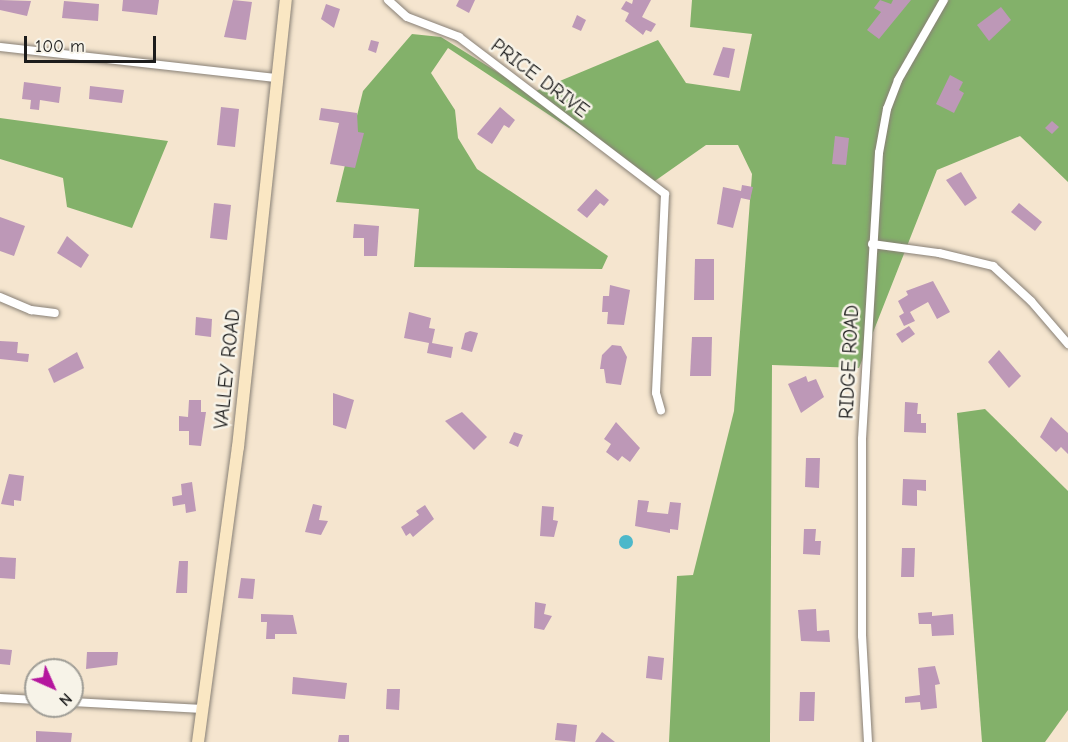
<!DOCTYPE html>
<html>
<head>
<meta charset="utf-8">
<style>
  body { margin:0 }
  #map { position:relative; width:1068px; height:742px; overflow:hidden; background:#f5e5cf; font-family:"Comic Neue",sans-serif }
  div>[style] { position:absolute }
  .forest>* { inset:0; background:#83b16a }
  .water>* { inset:0; background:#4db8ca }
  .round { border-radius:50% }
  .building>* { inset:0; background:#bd98b7 }
  .roads { filter:drop-shadow(0 0 2px #888076) drop-shadow(0 0 2px #888076) }
  .minor>* { height:8px; margin:-4px; padding:0 4px; transform-origin:4px; border-radius:4px; background:#fff }
  .secondary>* { height:12px; margin:-6px; padding:0 6px; transform-origin:6px; border-radius:6px; background:#fae7c3 }
  span { translate:-50% -50%; white-space:nowrap; text-align:center; line-height:1.15; -webkit-text-stroke:5px #f7f3e8; paint-order:stroke }
  .street-label { font-size:20px; color:#1c1c1c }
  .north { position:absolute; left:24px; top:658px; width:60px; height:60px; box-sizing:border-box; background:#f7f3e8; border:2px solid #9f9d96; border-radius:50%; rotate:135deg; font-size:16px; font-weight:700; line-height:24px; text-align:center; color:#1c1c1c }
  .north::after { content:''; display:block; margin:auto; width:21px; height:27px; background:#b5179e; clip-path:polygon(50% 0,100% 100%,50% 72%,0 100%) }
  .scale { position:absolute; left:24px; top:36px; width:132px; height:27px; box-sizing:border-box; border:3px solid #1c1c1c; border-top:0; padding-left:8px; font-size:18px; line-height:21px; white-space:nowrap; color:#1c1c1c; -webkit-text-stroke:4px #f7f3e8; paint-order:stroke }
</style>
</head>
<body>
<div id="map">
  <div class="forest">
    <i style="clip-path:polygon(692px 0,1068px 0,1068px 182px,1020px 136px,937px 170px,859px 368px,772px 365px,770px 742px,669px 742px,677px 576px,693px 575px,734px 411px,752px 174px,738px 145px,706px 145px,652px 183px,448px 48px,431px 73px,455px 110px,458px 138px,477px 169px,608px 256px,602px 269px,414px 267px,419px 209px,336px 202px,363px 91px,412px 34px,441px 37px,531px 93px,658px 40px,686px 83px,740px 91px,752px 34px,690px 27px)"></i>
    <i style="clip-path:polygon(0 118px,168px 141px,132px 228px,67px 207px,63px 178px,0 159px)"></i>
    <i style="clip-path:polygon(985px 409px,1068px 491px,1068px 710px,1045px 742px,982px 742px,957px 413px)"></i>
  </div>
  <div class="water">
    <i class="round" style="left:619px;top:535px;width:14px;height:14px"></i>
  </div>
  <div class="building">
    <i style="clip-path:polygon(0 0,31px 1px,27px 16px,0 10px)"></i>
    <i style="clip-path:polygon(123px 0,159px 0,157px 15px,122px 11px)"></i>
    <i style="clip-path:polygon(233px 0,252px 2px,246px 40px,224px 37px)"></i>
    <i style="clip-path:polygon(459px 0,475px 0,469px 13px,456px 6px)"></i>
    <i style="clip-path:polygon(633px 0,651px 0,642px 17px,656px 24px,651px 32px,646px 30px,643px 35px,625px 21px,629px 13px,621px 9px,626px 1px,632px 4px)"></i>
    <i style="clip-path:polygon(880px 0,891px 4px,893px 0,911px 0,879px 39px,867px 30px,881px 12px,874px 8px)"></i>
    <i style="clip-path:polygon(64px 1px,99px 4px,98px 21px,62px 18px)"></i>
    <i style="clip-path:polygon(326px 4px,340px 9px,334px 28px,321px 19px)"></i>
    <i style="clip-path:polygon(1001px 7px,1011px 20px,989px 41px,977px 25px)"></i>
    <i style="clip-path:polygon(577px 15px,586px 20px,581px 31px,572px 27px)"></i>
    <i style="clip-path:polygon(371px 40px,379px 42px,376px 53px,368px 50px)"></i>
    <i style="clip-path:polygon(723px 47px,735px 49px,729px 78px,713px 75px)"></i>
    <i style="clip-path:polygon(950px 75px,963px 82px,959px 90px,964px 93px,954px 113px,936px 104px)"></i>
    <i style="clip-path:polygon(24px 82px,61px 87px,59px 103px,40px 100px,39px 110px,30px 109px,31px 100px,22px 99px)"></i>
    <i style="clip-path:polygon(90px 86px,124px 90px,122px 103px,89px 99px)"></i>
    <i style="clip-path:polygon(221px 107px,239px 109px,235px 147px,217px 145px)"></i>
    <i style="clip-path:polygon(500px 107px,515px 120px,509px 128px,504px 125px,492px 144px,477px 134px)"></i>
    <i style="clip-path:polygon(321px 108px,357px 113px,358px 132px,364px 133px,355px 168px,330px 164px,339px 123px,319px 120px)"></i>
    <i style="clip-path:polygon(1052px 121px,1059px 127px,1052px 134px,1045px 128px)"></i>
    <i style="clip-path:polygon(835px 136px,849px 138px,846px 165px,832px 164px)"></i>
    <i style="clip-path:polygon(961px 172px,977px 198px,965px 206px,946px 180px)"></i>
    <i style="clip-path:polygon(742px 185px,753px 187px,750px 200px,741px 198px,733px 228px,717px 224px,723px 187px,741px 191px)"></i>
    <i style="clip-path:polygon(596px 189px,609px 200px,604px 206px,600px 203px,587px 218px,577px 210px)"></i>
    <i style="clip-path:polygon(214px 203px,231px 205px,227px 240px,210px 238px)"></i>
    <i style="clip-path:polygon(1019px 203px,1042px 222px,1035px 231px,1011px 212px)"></i>
    <i style="clip-path:polygon(0 217px,25px 226px,14px 256px,0 251px)"></i>
    <i style="clip-path:polygon(354px 224px,379px 226px,377px 256px,364px 256px,364px 238px,353px 238px)"></i>
    <i style="clip-path:polygon(67px 236px,89px 255px,81px 268px,57px 253px)"></i>
    <i style="clip-path:polygon(695px 259px,714px 259px,714px 300px,694px 300px)"></i>
    <i style="clip-path:polygon(933px 281px,950px 312px,937px 319px,928px 302px,910px 312px,915px 321px,904px 326px,899px 316px,904px 313px,898px 301px,908px 295px,906px 291px)"></i>
    <i style="clip-path:polygon(610px 285px,630px 290px,624px 325px,607px 324px,608px 312px,602px 312px,603px 296px,609px 296px)"></i>
    <i style="clip-path:polygon(409px 312px,431px 318px,429px 328px,435px 329px,432px 343px,453px 347px,451px 358px,427px 353px,429px 343px,404px 338px)"></i>
    <i style="clip-path:polygon(196px 317px,212px 319px,211px 337px,195px 335px)"></i>
    <i style="clip-path:polygon(909px 326px,915px 334px,902px 343px,896px 334px)"></i>
    <i style="clip-path:polygon(470px 331px,478px 333px,472px 352px,461px 349px,465px 333px)"></i>
    <i style="clip-path:polygon(692px 337px,712px 337px,711px 376px,690px 376px)"></i>
    <i style="clip-path:polygon(0 341px,18px 342px,17px 353px,29px 354px,28px 362px,0 359px)"></i>
    <i style="clip-path:polygon(612px 345px,621px 346px,627px 357px,621px 385px,606px 383px,604px 369px,600px 369px,602px 355px)"></i>
    <i style="clip-path:polygon(999px 350px,1021px 376px,1009px 388px,988px 362px)"></i>
    <i style="clip-path:polygon(77px 352px,84px 368px,54px 383px,48px 369px)"></i>
    <i style="clip-path:polygon(806px 376px,808px 382px,816px 379px,824px 397px,801px 413px,788px 384px)"></i>
    <i style="clip-path:polygon(333px 393px,354px 400px,346px 429px,333px 425px)"></i>
    <i style="clip-path:polygon(189px 400px,201px 400px,201px 412px,206px 412px,201px 446px,189px 445px,189px 431px,179px 431px,179px 416px,188px 417px)"></i>
    <i style="clip-path:polygon(905px 402px,918px 403px,917px 414px,921px 414px,921px 423px,926px 423px,926px 433px,904px 432px)"></i>
    <i style="clip-path:polygon(462px 412px,487px 437px,474px 450px,445px 421px)"></i>
    <i style="clip-path:polygon(1051px 417px,1068px 433px,1068px 454px,1061px 447px,1056px 452px,1040px 437px)"></i>
    <i style="clip-path:polygon(616px 422px,640px 448px,630px 462px,622px 456px,618px 461px,606px 452px,611px 444px,604px 439px)"></i>
    <i style="clip-path:polygon(514px 432px,523px 435px,518px 447px,509px 443px)"></i>
    <i style="clip-path:polygon(806px 458px,820px 458px,819px 488px,805px 487px)"></i>
    <i style="clip-path:polygon(9px 474px,24px 476px,21px 501px,14px 500px,14px 506px,1px 504px)"></i>
    <i style="clip-path:polygon(903px 479px,926px 480px,926px 491px,917px 490px,917px 506px,902px 505px)"></i>
    <i style="clip-path:polygon(192px 482px,196px 511px,186px 513px,185px 504px,173px 506px,172px 497px,182px 495px,181px 484px)"></i>
    <i style="clip-path:polygon(638px 500px,649px 501px,647px 512px,668px 514px,670px 502px,681px 503px,678px 530px,670px 529px,670px 533px,635px 526px)"></i>
    <i style="clip-path:polygon(313px 504px,322px 506px,319px 520px,328px 521px,321px 535px,305px 532px)"></i>
    <i style="clip-path:polygon(425px 505px,434px 519px,413px 537px,410px 533px,406px 536px,401px 527px,419px 515px,416px 511px)"></i>
    <i style="clip-path:polygon(542px 506px,554px 507px,553px 520px,558px 521px,554px 537px,540px 536px)"></i>
    <i style="clip-path:polygon(804px 529px,816px 529px,815px 541px,821px 541px,820px 555px,803px 554px)"></i>
    <i style="clip-path:polygon(902px 548px,915px 548px,914px 577px,901px 577px)"></i>
    <i style="clip-path:polygon(0 557px,16px 558px,15px 579px,0 578px)"></i>
    <i style="clip-path:polygon(179px 561px,188px 561px,187px 593px,176px 593px)"></i>
    <i style="clip-path:polygon(241px 578px,255px 579px,253px 599px,238px 598px)"></i>
    <i style="clip-path:polygon(535px 602px,546px 604px,544px 614px,552px 616px,544px 630px,534px 628px)"></i>
    <i style="clip-path:polygon(816px 609px,817px 631px,829px 630px,830px 642px,801px 641px,798px 610px)"></i>
    <i style="clip-path:polygon(932px 612px,932px 616px,953px 614px,954px 635px,932px 636px,931px 624px,919px 624px,918px 613px)"></i>
    <i style="clip-path:polygon(261px 614px,293px 615px,297px 634px,275px 634px,275px 639px,266px 639px,267px 622px,261px 622px)"></i>
    <i style="clip-path:polygon(0 649px,12px 650px,10px 665px,0 664px)"></i>
    <i style="clip-path:polygon(87px 652px,118px 652px,117px 665px,86px 669px)"></i>
    <i style="clip-path:polygon(648px 656px,664px 658px,662px 680px,646px 678px)"></i>
    <i style="clip-path:polygon(935px 666px,940px 684px,935px 685px,937px 708px,921px 710px,920px 702px,905px 703px,905px 697px,920px 695px,918px 668px)"></i>
    <i style="clip-path:polygon(293px 677px,347px 683px,345px 699px,292px 694px)"></i>
    <i style="clip-path:polygon(387px 689px,400px 689px,399px 710px,386px 709px)"></i>
    <i style="clip-path:polygon(800px 692px,815px 692px,814px 721px,799px 721px)"></i>
    <i style="clip-path:polygon(557px 723px,577px 725px,575px 742px,555px 740px)"></i>
    <i style="clip-path:polygon(36px 731px,72px 733px,71px 742px,36px 742px)"></i>
    <i style="clip-path:polygon(602px 732px,615px 742px,595px 742px)"></i>
    <i style="clip-path:polygon(339px 735px,349px 735px,349px 742px,338px 742px)"></i>
  </div>
  <div class="roads">
    <div class="minor">
      <i style="left:388px;top:0;width:25px;rotate:42deg"></i>
      <i style="left:407px;top:17px;width:56px;rotate:21deg"></i>
      <i style="left:459px;top:37px;width:259px;rotate:37.3deg"></i>
      <i style="left:665px;top:194px;width:199px;rotate:92.6deg"></i>
      <i style="left:656px;top:393px;width:18px;rotate:74deg"></i>
      <i style="left:0;top:47px;width:280px;rotate:6.4deg"></i>
      <i style="left:872px;top:244px;width:68px;rotate:7.7deg"></i>
      <i style="left:939px;top:253px;width:56px;rotate:13.5deg"></i>
      <i style="left:993px;top:266px;width:52px;rotate:42.6deg"></i>
      <i style="left:1031px;top:301px;width:57px;rotate:49.3deg"></i>
      <i style="left:0;top:297px;width:34px;rotate:23deg"></i>
      <i style="left:31px;top:310px;width:24px;rotate:7deg"></i>
      <i style="left:0;top:698px;width:36px;rotate:3deg"></i>
      <i style="left:72px;top:702px;width:131px;rotate:3.1deg"></i>
      <i style="left:868px;top:742px;width:106px;rotate:-93.2deg"></i>
      <i style="left:862px;top:636px;width:197px;rotate:-90deg"></i>
      <i style="left:862px;top:439px;width:287px;rotate:-86.6deg"></i>
      <i style="left:879px;top:153px;width:45px;rotate:-79.7deg"></i>
      <i style="left:887px;top:109px;width:31px;rotate:-69deg"></i>
      <i style="left:898px;top:80px;width:92px;rotate:-60.1deg"></i>
    </div>
    <div class="secondary">
      <i style="left:198px;top:742px;width:298px;rotate:-82.3deg"></i>
      <i style="left:238px;top:447px;width:450px;rotate:-83.9deg"></i>
    </div>
  </div>
  <div class="street-label">
    <span style="left:540px;top:78px;rotate:37deg">PRICE DRIVE</span>
    <span style="left:849px;top:362px;rotate:-87deg">RIDGE ROAD</span>
    <span style="left:227px;top:369px;rotate:-84deg">VALLEY ROAD</span>
  </div>
  <div class="north">N</div>
  <div class="scale">100 m</div>
</div>
</body>
</html>
